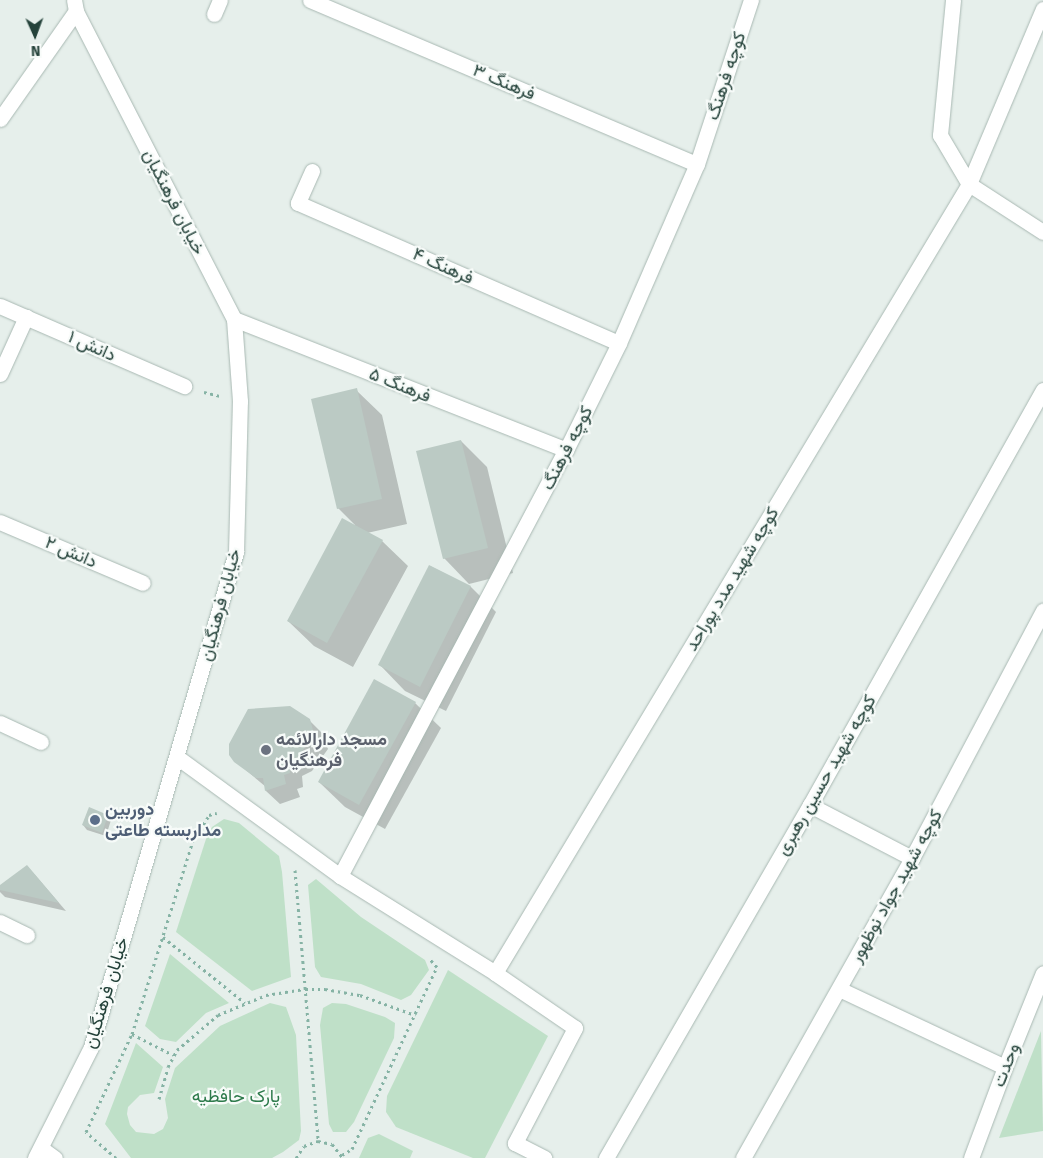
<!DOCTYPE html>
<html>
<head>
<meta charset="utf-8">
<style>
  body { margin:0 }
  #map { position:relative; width:1043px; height:1158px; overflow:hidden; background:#e6efeb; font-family:"Fira Sans",Vazirmatn,sans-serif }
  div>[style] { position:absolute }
  .green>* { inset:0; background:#bfe0c8 }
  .shadow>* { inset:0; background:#0003 }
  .building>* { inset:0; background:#bbcac4 }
  .path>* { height:3px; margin-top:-1.5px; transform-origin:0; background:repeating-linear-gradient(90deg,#86b3a5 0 2.5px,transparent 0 6.5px) }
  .roads { filter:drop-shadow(0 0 1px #a8b8b2) drop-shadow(0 0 1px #a8b8b2) }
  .minor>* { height:15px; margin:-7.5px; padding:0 7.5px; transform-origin:7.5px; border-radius:7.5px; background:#fff }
  .dots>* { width:14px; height:14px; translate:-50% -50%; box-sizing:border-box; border:2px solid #f7fbf9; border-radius:50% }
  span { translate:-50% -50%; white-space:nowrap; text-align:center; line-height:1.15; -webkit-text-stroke:4.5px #f7fbf9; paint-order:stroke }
  .street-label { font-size:18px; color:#24423a }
  .worship-label { font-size:18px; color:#5b616d; font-weight:700 }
  .left { translate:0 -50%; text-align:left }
  .service-label { font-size:18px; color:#4e5e75; font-weight:700 }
  .park-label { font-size:18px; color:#2d7a4b }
  .north { position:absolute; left:10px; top:10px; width:50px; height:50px; -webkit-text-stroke:4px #f7fbf9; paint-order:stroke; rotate:178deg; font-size:14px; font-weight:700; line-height:20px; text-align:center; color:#24423a }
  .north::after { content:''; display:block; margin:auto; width:18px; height:22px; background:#24423a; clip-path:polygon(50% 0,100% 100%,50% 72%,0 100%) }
</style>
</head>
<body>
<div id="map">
  <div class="green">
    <i style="clip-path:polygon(224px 819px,239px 823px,279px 856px,282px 872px,291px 977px,252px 991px,176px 932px,206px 839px,212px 827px)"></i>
    <i style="clip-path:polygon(316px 879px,361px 917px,425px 960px,429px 970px,411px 995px,401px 1000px,361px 984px,321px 977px,315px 967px,308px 885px)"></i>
    <i style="clip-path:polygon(170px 954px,229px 1003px,206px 1013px,176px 1042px,160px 1039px,145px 1026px)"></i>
    <i style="clip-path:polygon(448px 970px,548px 1036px,485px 1158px,473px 1158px,396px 1127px,386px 1112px,387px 1096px)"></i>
    <i style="clip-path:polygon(270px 1003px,286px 1007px,296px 1035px,301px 1131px,299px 1140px,283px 1152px,272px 1158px,131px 1158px,105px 1124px,136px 1043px,163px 1067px,154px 1093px,140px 1095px,128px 1107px,127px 1114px,130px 1125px,136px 1132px,154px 1134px,163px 1129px,168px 1118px,165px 1099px,175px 1068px,220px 1026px)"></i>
    <i style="clip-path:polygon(332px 1003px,346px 1004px,385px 1017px,395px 1023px,394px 1038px,354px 1122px,346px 1132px,333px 1132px,329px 1124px,320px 1025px,323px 1008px)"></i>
    <i style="clip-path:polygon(1041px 1031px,1043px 1131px,999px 1138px)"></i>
    <i style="clip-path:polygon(379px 1134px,413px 1151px,410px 1158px,359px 1158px,368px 1138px)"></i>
  </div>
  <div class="shadow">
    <i style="clip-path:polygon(356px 390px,382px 415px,407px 524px,367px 533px,382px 541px,408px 566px,353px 667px,314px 646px,288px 621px,355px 525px,338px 508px)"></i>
    <i style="clip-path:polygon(461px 441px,487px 467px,513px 573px,469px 584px,444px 558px)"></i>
    <i style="clip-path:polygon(430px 566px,471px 587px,496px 612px,446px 711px,405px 691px,380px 665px)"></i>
    <i style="clip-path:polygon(415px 703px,441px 728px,385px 829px,345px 807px,319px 782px)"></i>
    <i style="clip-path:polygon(309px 720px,323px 734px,328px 749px,312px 771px,302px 776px,303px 787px,297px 789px,300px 797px,280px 804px,266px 791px,266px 787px,235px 761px)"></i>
    <i style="clip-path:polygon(107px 816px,111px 820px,106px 836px,87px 830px,83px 825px)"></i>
    <i style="clip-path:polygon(27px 866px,36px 876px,66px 911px,5px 897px,0 892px,0 886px)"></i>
  </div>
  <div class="building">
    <i style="clip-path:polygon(357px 388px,382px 499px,337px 509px,311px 399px)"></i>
    <i style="clip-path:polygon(461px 440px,488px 548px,443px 559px,416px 451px)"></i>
    <i style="clip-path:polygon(342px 518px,383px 540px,327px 643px,287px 621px)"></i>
    <i style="clip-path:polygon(429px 565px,471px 586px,420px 687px,378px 665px)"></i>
    <i style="clip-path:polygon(374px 679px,416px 702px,359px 805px,318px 782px)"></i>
    <i style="clip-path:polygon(290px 706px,310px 719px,314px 734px,298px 757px,289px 762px,290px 773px,284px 775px,286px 784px,265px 791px,263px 778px,256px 778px,234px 762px,229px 755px,229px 744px,248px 709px)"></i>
    <i style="clip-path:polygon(89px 807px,108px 815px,102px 833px,82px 825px)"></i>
    <i style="clip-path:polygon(27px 865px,59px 903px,0 890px,0 885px)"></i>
  </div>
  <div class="path">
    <i style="left:204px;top:392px;width:16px;rotate:14deg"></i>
    <i style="left:295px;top:870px;width:272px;rotate:85.1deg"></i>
    <i style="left:163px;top:937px;width:105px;rotate:38.8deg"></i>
    <i style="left:132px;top:1034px;width:46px;rotate:27.1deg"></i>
    <i style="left:159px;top:1099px;width:33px;rotate:-74deg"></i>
    <i style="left:168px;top:1067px;width:19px;rotate:-62deg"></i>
    <i style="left:177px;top:1050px;width:54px;rotate:-40.5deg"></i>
    <i style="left:218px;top:1015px;width:52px;rotate:-22.6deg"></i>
    <i style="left:266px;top:995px;width:39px;rotate:-9deg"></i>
    <i style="left:305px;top:989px;width:20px"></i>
    <i style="left:325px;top:989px;width:36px;rotate:10deg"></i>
    <i style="left:360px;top:995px;width:59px;rotate:20deg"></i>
    <i style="left:342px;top:1155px;width:12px;rotate:-31deg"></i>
    <i style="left:352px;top:1149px;width:201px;rotate:-65deg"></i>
    <i style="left:437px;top:967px;width:12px;rotate:-132deg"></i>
    <i style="left:116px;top:1158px;width:40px;rotate:-139deg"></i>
    <i style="left:86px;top:1132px;width:108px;rotate:-64.9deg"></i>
    <i style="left:132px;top:1034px;width:202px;rotate:-72.5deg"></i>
    <i style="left:193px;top:841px;width:31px;rotate:-58deg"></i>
    <i style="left:209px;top:815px;width:8px;rotate:-14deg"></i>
    <i style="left:296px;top:1158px;width:14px;rotate:-56deg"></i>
    <i style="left:304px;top:1146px;width:15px;rotate:-20deg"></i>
    <i style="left:318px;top:1141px;width:14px;rotate:12deg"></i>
    <i style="left:332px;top:1144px;width:18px;rotate:52deg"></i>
  </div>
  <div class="roads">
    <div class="minor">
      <i style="left:310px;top:0;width:420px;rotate:23deg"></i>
      <i style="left:953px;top:0;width:136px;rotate:95.5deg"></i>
      <i style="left:940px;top:135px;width:57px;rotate:59.4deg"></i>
      <i style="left:969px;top:184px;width:88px;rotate:33deg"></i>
      <i style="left:214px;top:14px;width:15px;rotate:-67deg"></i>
      <i style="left:0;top:119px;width:132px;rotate:-54.9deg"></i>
      <i style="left:312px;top:171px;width:35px;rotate:114deg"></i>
      <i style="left:298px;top:203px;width:350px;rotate:23.6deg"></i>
      <i style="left:0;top:306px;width:201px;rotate:23.5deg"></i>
      <i style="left:234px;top:319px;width:357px;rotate:21.5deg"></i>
      <i style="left:0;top:374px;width:63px;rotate:-65.5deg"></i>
      <i style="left:0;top:522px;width:155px;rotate:23.1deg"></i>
      <i style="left:0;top:723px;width:45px;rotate:24.9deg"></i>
      <i style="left:177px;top:757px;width:202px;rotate:36.1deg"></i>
      <i style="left:340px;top:876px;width:183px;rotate:32deg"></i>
      <i style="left:495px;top:973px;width:97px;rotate:34.5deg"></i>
      <i style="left:575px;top:1028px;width:130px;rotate:117.6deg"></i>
      <i style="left:515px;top:1143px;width:33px;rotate:27deg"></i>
      <i style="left:810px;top:805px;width:115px;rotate:27.5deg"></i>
      <i style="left:340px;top:876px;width:482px;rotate:-62.1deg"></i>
      <i style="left:566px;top:450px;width:119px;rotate:-63.6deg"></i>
      <i style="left:619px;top:343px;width:195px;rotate:-66.5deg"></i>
      <i style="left:697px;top:164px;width:173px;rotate:-71.8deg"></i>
      <i style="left:0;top:922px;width:30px;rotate:26deg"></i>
      <i style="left:495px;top:973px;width:920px;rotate:-59deg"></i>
      <i style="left:969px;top:184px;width:190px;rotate:-67.1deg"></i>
      <i style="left:839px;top:989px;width:183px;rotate:25.2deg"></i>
      <i style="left:41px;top:1148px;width:17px;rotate:36deg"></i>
      <i style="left:35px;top:1158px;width:124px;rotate:-63.2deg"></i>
      <i style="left:91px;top:1047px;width:516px;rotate:-73.67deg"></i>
      <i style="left:236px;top:552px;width:151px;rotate:-88.5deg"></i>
      <i style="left:240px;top:401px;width:82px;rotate:-94.2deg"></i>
      <i style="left:234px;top:319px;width:346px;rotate:-117.2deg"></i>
      <i style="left:76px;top:11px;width:11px;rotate:-100deg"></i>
      <i style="left:606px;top:1158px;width:408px;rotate:-60deg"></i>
      <i style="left:810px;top:805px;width:476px;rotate:-60.7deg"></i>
      <i style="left:743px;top:1158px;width:344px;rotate:-60.6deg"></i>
      <i style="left:912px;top:858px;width:280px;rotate:-62.1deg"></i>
      <i style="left:971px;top:1158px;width:97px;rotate:-69.5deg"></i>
      <i style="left:1005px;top:1067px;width:101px;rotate:-68deg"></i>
    </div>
  </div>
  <div class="dots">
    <i style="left:266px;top:750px;background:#6b7280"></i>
    <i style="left:95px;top:820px;background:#5c6f8a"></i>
  </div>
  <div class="street-label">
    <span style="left:726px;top:76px;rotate:-72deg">کوچه فرهنگ</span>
    <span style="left:504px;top:82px;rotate:23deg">فرهنگ ۳</span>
    <span style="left:174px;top:202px;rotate:63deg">خیابان فرهنگیان</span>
    <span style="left:443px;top:266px;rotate:24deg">فرهنگ ۴</span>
    <span style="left:92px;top:346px;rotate:24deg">دانش ۱</span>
    <span style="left:400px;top:385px;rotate:22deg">فرهنگ ۵</span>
    <span style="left:567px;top:448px;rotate:-63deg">کوچه فرهنگ</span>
    <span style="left:71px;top:552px;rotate:23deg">دانش ۲</span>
    <span style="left:732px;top:579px;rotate:-59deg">کوچه شهید مدد پوراحد</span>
    <span style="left:220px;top:605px;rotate:-75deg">خیابان فرهنگیان</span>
    <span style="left:826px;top:775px;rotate:-60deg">کوچه شهید حسین رهبری</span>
    <span style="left:896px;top:886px;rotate:-61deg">کوچه شهید جواد نوظهور</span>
    <span style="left:106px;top:993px;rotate:-73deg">خیابان فرهنگیان</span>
    <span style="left:1006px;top:1065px;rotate:-69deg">وحدت</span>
  </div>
  <div class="worship-label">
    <span class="left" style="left:276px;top:750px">مسجد دارالائمه<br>فرهنگیان</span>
  </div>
  <div class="service-label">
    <span class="left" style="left:105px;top:820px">دوربین<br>مداربسته طاعتی</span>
  </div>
  <div class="park-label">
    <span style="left:236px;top:1096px">پارک حافظیه</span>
  </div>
  <div class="north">N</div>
</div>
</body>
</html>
